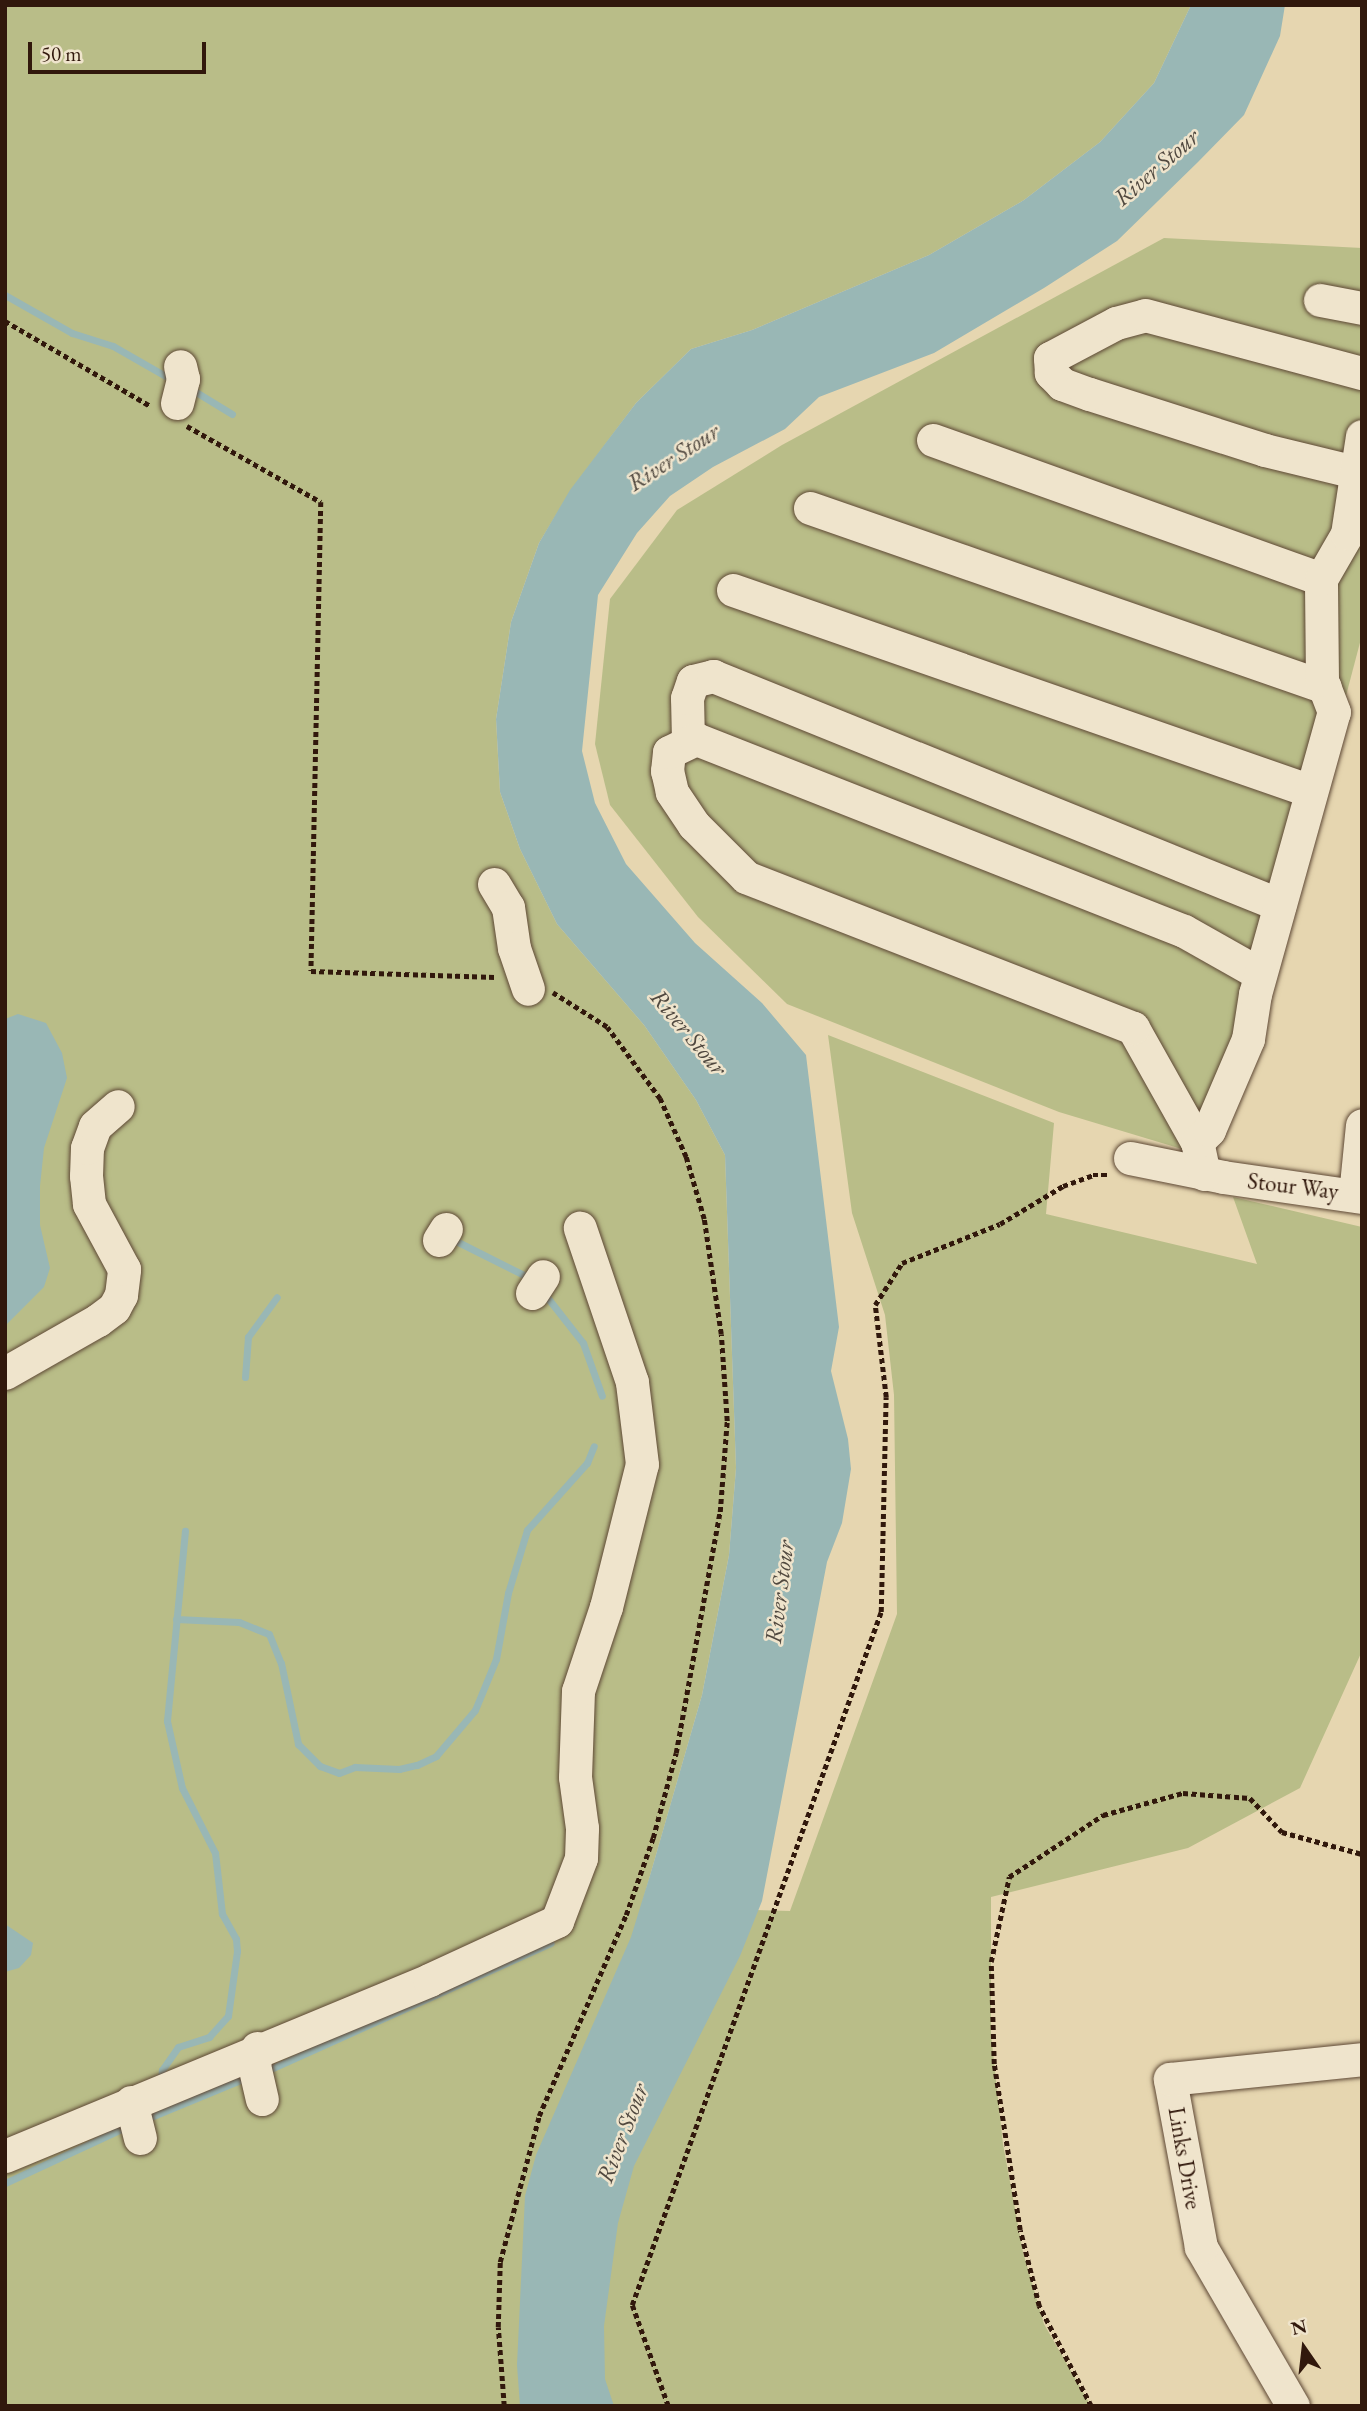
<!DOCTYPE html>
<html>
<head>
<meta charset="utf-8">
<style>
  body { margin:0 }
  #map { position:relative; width:1367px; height:2411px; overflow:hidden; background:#e6d6b0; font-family:"EB Garamond",serif }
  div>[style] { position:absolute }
  .green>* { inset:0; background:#b9bd88 }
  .water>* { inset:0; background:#99b7b5 }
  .stream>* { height:7px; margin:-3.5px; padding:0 3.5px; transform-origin:3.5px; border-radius:3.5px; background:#99b7b5 }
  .path>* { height:4.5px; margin-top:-2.25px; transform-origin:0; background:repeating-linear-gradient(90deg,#31180c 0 5px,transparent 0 8.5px) }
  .roads { filter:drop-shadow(0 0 2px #5e4835) drop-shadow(0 0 2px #5e4835) }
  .minor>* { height:33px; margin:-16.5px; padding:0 16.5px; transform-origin:16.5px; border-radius:16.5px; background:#efe4cc }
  span { translate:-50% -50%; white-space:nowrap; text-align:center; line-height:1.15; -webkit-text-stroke:5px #efe4cc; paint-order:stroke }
  .street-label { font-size:23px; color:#31180c }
  .water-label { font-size:24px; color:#50483f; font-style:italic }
  .frame { position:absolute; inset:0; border:7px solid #31180c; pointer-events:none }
  .north { position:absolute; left:1269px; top:2313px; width:70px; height:70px; -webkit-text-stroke:5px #efe4cc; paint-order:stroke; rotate:346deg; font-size:19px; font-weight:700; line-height:28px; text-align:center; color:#31180c }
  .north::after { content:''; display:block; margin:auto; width:24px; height:32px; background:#31180c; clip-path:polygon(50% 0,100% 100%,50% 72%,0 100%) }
  .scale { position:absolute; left:28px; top:42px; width:178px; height:32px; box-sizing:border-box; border:4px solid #31180c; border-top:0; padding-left:9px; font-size:21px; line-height:24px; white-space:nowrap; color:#31180c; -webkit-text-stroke:5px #efe4cc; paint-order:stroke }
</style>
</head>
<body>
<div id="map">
  <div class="green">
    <i style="clip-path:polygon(5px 5px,1191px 5px,1154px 83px,1100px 142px,1024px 200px,929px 255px,752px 330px,691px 349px,636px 403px,571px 490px,539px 543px,511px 622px,496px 719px,500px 792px,520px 849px,557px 924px,644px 1025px,696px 1100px,725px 1155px,736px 1468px,729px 1555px,702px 1695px,641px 1907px,790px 1911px,897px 1614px,894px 1395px,885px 1315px,852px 1213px,828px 1035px,1054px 1123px,1046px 1214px,1257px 1264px,1233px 1197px,1362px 1227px,1362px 1651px,1300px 1788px,1188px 1848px,991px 1897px,991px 2034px,1003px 2144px,1023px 2252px,1044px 2324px,1091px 2406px,5px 2406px)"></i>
    <i style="clip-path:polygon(1164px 238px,1362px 248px,1362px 635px,1259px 1026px,1205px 1156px,1059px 1112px,787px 1004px,698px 917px,610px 805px,595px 744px,610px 599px,677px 510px,782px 445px)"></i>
  </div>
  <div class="water">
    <i style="clip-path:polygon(1191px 5px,1285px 5px,1280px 36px,1244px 115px,1198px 162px,1117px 241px,1044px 288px,934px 353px,819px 397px,785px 429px,713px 467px,670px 496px,637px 533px,598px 595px,582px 751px,595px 803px,626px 864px,695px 943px,762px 1003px,806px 1055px,839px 1327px,831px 1371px,848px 1439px,851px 1469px,842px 1523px,827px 1562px,762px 1901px,740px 1956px,634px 2166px,618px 2223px,604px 2326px,605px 2379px,614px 2406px,520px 2406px,517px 2365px,525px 2196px,536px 2155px,631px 1937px,651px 1872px,702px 1695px,729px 1555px,736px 1468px,725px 1155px,696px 1100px,644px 1025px,557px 924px,520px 849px,500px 792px,496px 719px,511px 622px,539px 543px,570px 490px,636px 403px,691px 349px,752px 330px,929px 255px,1024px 200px,1100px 142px,1154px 83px)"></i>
    <i style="clip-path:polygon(18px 1014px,46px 1023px,62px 1053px,67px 1078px,44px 1148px,40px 1186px,40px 1225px,50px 1268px,44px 1287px,5px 1326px,5px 1019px)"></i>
    <i style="clip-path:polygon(5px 1924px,33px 1943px,31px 1955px,19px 1968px,5px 1972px)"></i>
  </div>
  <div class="stream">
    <i style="left:5px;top:295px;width:77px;rotate:29.6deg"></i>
    <i style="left:72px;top:333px;width:43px;rotate:17.6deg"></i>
    <i style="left:113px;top:346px;width:70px;rotate:29.8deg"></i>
    <i style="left:191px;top:389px;width:48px;rotate:31.4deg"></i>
    <i style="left:450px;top:1238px;width:89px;rotate:26.6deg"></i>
    <i style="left:543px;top:1292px;width:65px;rotate:51.9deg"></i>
    <i style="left:583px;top:1343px;width:56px;rotate:70.3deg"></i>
    <i style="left:245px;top:1377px;width:40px;rotate:-85.7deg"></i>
    <i style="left:248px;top:1337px;width:49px;rotate:-54.1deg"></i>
    <i style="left:176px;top:1619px;width:63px;rotate:2.7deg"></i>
    <i style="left:239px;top:1622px;width:32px;rotate:22deg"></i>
    <i style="left:269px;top:1634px;width:31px;rotate:68deg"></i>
    <i style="left:281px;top:1663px;width:83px;rotate:78.1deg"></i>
    <i style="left:298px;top:1744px;width:31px;rotate:45deg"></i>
    <i style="left:320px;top:1766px;width:20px;rotate:20deg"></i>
    <i style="left:339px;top:1773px;width:17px;rotate:-21deg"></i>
    <i style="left:355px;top:1767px;width:44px;rotate:2.6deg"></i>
    <i style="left:399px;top:1769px;width:18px;rotate:-13deg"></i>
    <i style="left:417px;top:1765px;width:21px;rotate:-25deg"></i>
    <i style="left:436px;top:1756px;width:60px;rotate:-49.7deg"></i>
    <i style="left:475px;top:1710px;width:55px;rotate:-67.6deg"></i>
    <i style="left:496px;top:1659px;width:67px;rotate:-79.7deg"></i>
    <i style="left:508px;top:1593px;width:66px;rotate:-73.2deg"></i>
    <i style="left:527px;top:1530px;width:90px;rotate:-48.2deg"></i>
    <i style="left:587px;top:1463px;width:18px;rotate:-68deg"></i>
    <i style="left:266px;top:2071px;width:312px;rotate:-24.2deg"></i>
    <i style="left:161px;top:2079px;width:9px;rotate:-84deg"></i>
    <i style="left:162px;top:2070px;width:28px;rotate:-55deg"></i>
    <i style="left:178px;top:2047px;width:33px;rotate:-18deg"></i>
    <i style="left:209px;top:2037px;width:28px;rotate:-48deg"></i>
    <i style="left:228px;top:2016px;width:66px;rotate:-82.1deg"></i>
    <i style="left:237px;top:1951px;width:12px;rotate:-95deg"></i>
    <i style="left:236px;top:1939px;width:29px;rotate:-119deg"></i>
    <i style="left:222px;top:1914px;width:61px;rotate:-96.5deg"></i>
    <i style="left:215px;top:1853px;width:73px;rotate:-116.9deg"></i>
    <i style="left:182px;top:1788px;width:69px;rotate:-102.6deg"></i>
    <i style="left:167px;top:1721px;width:191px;rotate:-84.6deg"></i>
    <i style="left:146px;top:2119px;width:110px;rotate:-22.4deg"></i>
    <i style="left:5px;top:2183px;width:136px;rotate:-24.9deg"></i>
  </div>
  <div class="path">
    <i style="left:5px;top:321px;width:167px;rotate:30.3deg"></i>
    <i style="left:187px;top:426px;width:154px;rotate:29.6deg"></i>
    <i style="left:321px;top:502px;width:469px;rotate:91.2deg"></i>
    <i style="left:311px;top:971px;width:184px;rotate:1.9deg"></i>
    <i style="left:504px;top:2406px;width:79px;rotate:-94.3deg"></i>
    <i style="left:498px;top:2327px;width:65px;rotate:-88.2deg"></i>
    <i style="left:500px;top:2262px;width:151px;rotate:-75deg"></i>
    <i style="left:539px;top:2116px;width:219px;rotate:-66.6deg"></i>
    <i style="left:626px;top:1915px;width:82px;rotate:-70.7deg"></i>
    <i style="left:653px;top:1838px;width:88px;rotate:-74.9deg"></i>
    <i style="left:676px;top:1753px;width:245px;rotate:-79.7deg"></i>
    <i style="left:720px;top:1512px;width:91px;rotate:-85.6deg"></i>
    <i style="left:727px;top:1421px;width:87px;rotate:-93.9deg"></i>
    <i style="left:721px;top:1334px;width:116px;rotate:-98.4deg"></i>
    <i style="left:704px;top:1219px;width:65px;rotate:-106.2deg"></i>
    <i style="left:686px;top:1157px;width:64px;rotate:-114.1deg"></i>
    <i style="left:660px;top:1099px;width:89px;rotate:-126.4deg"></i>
    <i style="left:607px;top:1027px;width:64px;rotate:-147.8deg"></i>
    <i style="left:668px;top:2406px;width:107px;rotate:-109.6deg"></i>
    <i style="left:632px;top:2305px;width:736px;rotate:-70.24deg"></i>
    <i style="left:881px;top:1612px;width:215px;rotate:-88.7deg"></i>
    <i style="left:886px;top:1397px;width:93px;rotate:-96.8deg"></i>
    <i style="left:875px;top:1305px;width:50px;rotate:-57.3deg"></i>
    <i style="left:902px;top:1263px;width:105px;rotate:-21.7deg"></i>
    <i style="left:1000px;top:1224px;width:74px;rotate:-31.1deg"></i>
    <i style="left:1063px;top:1186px;width:32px;rotate:-20deg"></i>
    <i style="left:1093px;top:1175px;width:16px"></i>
    <i style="left:1091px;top:2406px;width:113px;rotate:-117.5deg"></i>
    <i style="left:1039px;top:2306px;width:78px;rotate:-104deg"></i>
    <i style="left:1020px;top:2230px;width:168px;rotate:-98.9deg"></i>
    <i style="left:994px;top:2064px;width:102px;rotate:-91.7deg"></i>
    <i style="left:991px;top:1962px;width:87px;rotate:-78deg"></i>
    <i style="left:1009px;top:1877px;width:113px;rotate:-33.4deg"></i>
    <i style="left:1103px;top:1815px;width:83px;rotate:-15.4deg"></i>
    <i style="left:1183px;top:1793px;width:67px;rotate:4.3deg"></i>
    <i style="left:1250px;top:1798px;width:47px;rotate:46.7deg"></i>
    <i style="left:1282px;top:1832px;width:83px;rotate:15.4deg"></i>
  </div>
  <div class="roads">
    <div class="minor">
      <i style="left:1320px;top:300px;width:43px;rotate:10.8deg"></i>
      <i style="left:177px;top:403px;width:25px;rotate:-76deg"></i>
      <i style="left:183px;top:379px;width:13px;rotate:-103deg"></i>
      <i style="left:933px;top:440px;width:412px;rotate:19.7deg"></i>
      <i style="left:1355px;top:472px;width:93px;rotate:-166.3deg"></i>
      <i style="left:1265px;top:450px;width:185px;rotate:-162.3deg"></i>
      <i style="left:1089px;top:394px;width:29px;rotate:-160deg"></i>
      <i style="left:1062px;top:384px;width:16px;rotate:-135deg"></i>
      <i style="left:1051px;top:373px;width:15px;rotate:-94deg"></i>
      <i style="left:1050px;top:358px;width:75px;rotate:-27.9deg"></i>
      <i style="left:1116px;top:323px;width:30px;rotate:-15deg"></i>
      <i style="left:1145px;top:315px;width:225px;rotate:15deg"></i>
      <i style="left:810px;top:508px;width:545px;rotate:19.17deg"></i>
      <i style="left:733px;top:590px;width:612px;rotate:19.18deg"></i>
      <i style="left:688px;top:741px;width:43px;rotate:-91.3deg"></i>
      <i style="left:687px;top:698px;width:18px;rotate:-71deg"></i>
      <i style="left:693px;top:681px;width:21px;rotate:-14deg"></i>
      <i style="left:713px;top:676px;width:611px;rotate:21.99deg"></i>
      <i style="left:494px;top:884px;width:27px;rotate:59deg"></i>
      <i style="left:508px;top:907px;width:41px;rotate:81.7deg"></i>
      <i style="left:514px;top:948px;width:43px;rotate:71.1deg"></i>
      <i style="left:1197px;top:1142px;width:131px;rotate:-119.3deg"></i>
      <i style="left:1133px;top:1028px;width:415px;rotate:-158.7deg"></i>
      <i style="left:746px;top:877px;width:74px;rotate:-135deg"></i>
      <i style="left:694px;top:825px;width:40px;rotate:-124deg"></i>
      <i style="left:672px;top:792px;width:22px;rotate:-103deg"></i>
      <i style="left:667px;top:771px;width:19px;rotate:-84deg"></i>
      <i style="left:669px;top:752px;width:30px;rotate:-26deg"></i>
      <i style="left:696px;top:739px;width:524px;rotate:21.48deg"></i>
      <i style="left:1184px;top:931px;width:87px;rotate:29.5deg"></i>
      <i style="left:1130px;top:1158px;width:95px;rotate:11.5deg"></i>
      <i style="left:1223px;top:1177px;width:140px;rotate:8.2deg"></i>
      <i style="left:1204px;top:1174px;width:33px;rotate:-102deg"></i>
      <i style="left:1197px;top:1142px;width:17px;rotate:-45deg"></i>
      <i style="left:1209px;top:1130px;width:99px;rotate:-66.8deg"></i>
      <i style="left:1248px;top:1039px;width:46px;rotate:-81.2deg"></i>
      <i style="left:1255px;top:994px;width:293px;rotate:-74.4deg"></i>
      <i style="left:1334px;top:712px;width:34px;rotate:-111deg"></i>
      <i style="left:1322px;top:680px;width:101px;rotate:-90.6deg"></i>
      <i style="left:1321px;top:579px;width:52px;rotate:-60deg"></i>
      <i style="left:1347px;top:534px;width:99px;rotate:-81.3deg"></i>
      <i style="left:1355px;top:1195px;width:70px;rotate:-84.3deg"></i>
      <i style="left:439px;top:1240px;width:13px;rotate:-58deg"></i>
      <i style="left:532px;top:1293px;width:20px;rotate:-57deg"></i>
      <i style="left:5px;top:1373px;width:107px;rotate:-29.7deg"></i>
      <i style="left:98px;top:1320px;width:20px;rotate:-37deg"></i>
      <i style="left:114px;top:1308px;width:15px;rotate:-62deg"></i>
      <i style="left:121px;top:1295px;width:26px;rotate:-83deg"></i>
      <i style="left:124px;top:1269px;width:74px;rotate:-118.3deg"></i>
      <i style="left:89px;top:1204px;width:28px;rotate:-96deg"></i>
      <i style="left:86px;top:1176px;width:28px;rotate:-88deg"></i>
      <i style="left:87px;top:1148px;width:23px;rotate:-70deg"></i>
      <i style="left:95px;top:1126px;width:30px;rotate:-41deg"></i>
      <i style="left:257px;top:2048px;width:17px;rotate:100deg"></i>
      <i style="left:254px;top:2065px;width:35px;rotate:77deg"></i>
      <i style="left:131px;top:2102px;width:37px;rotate:76deg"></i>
      <i style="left:5px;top:2156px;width:459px;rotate:-22.5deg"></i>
      <i style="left:429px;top:1980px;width:141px;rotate:-24.7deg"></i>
      <i style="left:557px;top:1921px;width:67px;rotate:-69.1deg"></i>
      <i style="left:581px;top:1858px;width:30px;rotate:-88deg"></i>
      <i style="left:582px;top:1828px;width:51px;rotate:-97.8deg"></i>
      <i style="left:575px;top:1777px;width:86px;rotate:-88deg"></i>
      <i style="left:578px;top:1691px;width:89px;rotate:-71.6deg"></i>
      <i style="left:606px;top:1607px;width:147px;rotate:-75.9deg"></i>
      <i style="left:642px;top:1464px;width:83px;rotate:-97deg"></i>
      <i style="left:632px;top:1382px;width:163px;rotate:-108.7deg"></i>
      <i style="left:1293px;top:2406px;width:184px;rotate:-120.1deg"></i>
      <i style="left:1201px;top:2247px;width:171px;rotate:-100.5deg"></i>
      <i style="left:1170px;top:2079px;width:193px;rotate:-5.9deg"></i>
    </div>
  </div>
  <div class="street-label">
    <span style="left:1293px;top:1186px;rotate:7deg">Stour Way</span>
    <span style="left:1185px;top:2158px;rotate:80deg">Links Drive</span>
  </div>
  <div class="water-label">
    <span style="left:1156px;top:167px;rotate:-41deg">River Stour</span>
    <span style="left:673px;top:457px;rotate:-33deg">River Stour</span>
    <span style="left:689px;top:1032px;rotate:50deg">River Stour</span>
    <span style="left:779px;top:1592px;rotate:-83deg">River Stour</span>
    <span style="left:622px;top:2133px;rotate:-69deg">River Stour</span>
  </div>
  <div class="frame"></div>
  <div class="north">N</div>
  <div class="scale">50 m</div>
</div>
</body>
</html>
